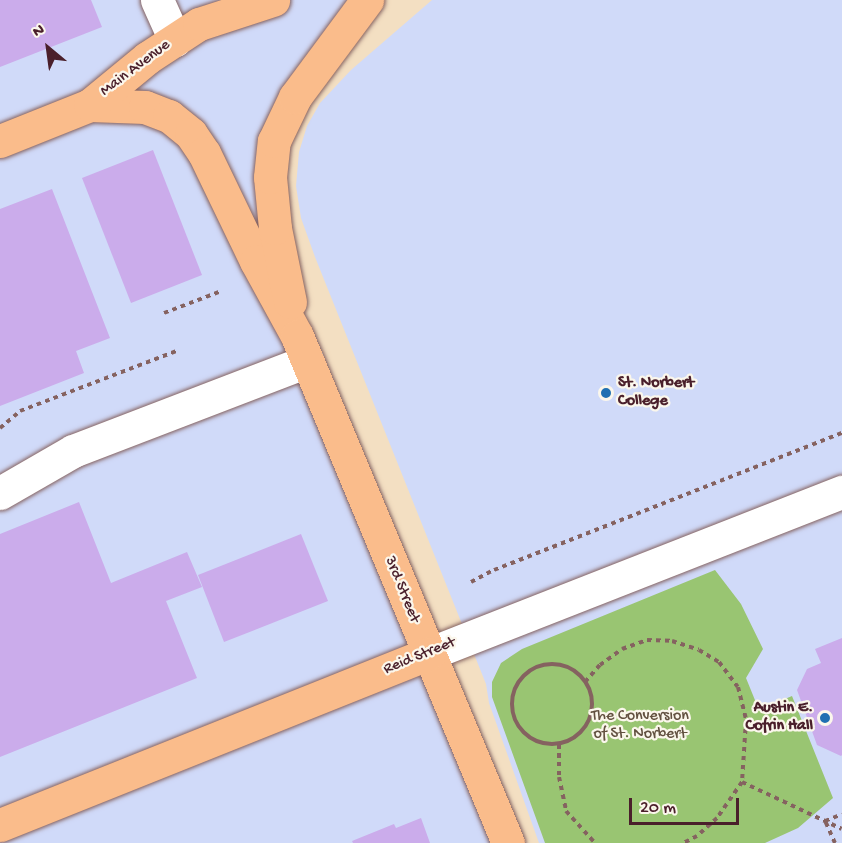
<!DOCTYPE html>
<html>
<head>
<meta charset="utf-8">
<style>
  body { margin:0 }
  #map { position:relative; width:842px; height:843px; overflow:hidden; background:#f3dfc2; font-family:"Gochi Hand",sans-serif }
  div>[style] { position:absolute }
  .built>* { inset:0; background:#d0daf9 }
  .green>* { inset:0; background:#99c572 }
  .building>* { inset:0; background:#cbaceb }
  .path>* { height:4px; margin-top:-2px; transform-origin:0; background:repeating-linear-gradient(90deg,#856260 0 4.5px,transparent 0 9px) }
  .path>.ring { margin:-2px; padding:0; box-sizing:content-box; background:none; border:4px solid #856260; border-radius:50% }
  .roads { filter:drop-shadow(0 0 2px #856260) drop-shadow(0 0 2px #856260) }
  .minor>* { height:33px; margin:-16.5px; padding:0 16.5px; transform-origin:16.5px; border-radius:16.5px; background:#fff }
  .major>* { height:33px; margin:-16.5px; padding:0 16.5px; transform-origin:16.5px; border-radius:16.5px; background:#fabc8b }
  .dots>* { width:16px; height:16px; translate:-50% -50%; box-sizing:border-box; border:3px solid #fbf7ec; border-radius:50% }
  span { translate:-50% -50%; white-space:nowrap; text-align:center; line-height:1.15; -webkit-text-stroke:4.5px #fbf7ec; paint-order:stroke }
  .street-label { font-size:16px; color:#4a1f2b }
  .poi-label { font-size:16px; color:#4a1f2b; font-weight:700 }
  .left { translate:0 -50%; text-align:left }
  .right { translate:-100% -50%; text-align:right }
  .park-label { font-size:16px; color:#625140 }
  .north { position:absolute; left:18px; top:18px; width:60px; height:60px; -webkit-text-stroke:4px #fbf7ec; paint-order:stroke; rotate:331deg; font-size:16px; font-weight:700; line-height:24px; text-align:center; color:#4a1f2b }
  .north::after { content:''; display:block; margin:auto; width:21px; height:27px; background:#4a1f2b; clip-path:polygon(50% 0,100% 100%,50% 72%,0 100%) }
  .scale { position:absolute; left:629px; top:798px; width:110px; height:27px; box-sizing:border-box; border:3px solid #4a1f2b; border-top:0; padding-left:8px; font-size:18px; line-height:21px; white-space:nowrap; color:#4a1f2b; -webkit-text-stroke:4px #fbf7ec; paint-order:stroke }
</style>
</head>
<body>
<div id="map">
  <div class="built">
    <i style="clip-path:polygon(0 0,367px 0,275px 141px,297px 336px,508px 843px,0 843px)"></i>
    <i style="clip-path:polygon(432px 0,842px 0,842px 843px,539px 843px,489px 703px,486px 684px,315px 257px,301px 218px,296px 186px,299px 152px,307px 126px,320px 103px,351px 70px)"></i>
  </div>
  <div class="green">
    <i style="clip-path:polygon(715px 570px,741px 604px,763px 649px,746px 678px,759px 710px,792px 696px,833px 798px,798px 828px,765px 843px,545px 843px,492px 697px,492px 682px,501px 663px,522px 649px)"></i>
  </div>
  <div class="building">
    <i style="clip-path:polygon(0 0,91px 0,102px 27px,0 67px)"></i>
    <i style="clip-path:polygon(153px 150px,202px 275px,131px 303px,82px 178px)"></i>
    <i style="clip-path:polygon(52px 189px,110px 338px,76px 351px,84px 373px,0 406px,0 209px)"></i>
    <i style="clip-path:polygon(79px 502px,111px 583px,187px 552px,202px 587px,166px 601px,197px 678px,0 757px,0 534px)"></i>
    <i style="clip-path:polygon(301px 534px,328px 601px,224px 642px,198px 575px)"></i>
    <i style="clip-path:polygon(842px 638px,842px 755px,841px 756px,817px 745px,797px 690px,807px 669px,821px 663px,815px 649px)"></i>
    <i style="clip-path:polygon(421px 818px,430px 843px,353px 843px,352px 841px,394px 824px,396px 828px)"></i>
  </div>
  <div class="path">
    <i style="left:164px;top:313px;width:59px;rotate:-20.9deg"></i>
    <i style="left:0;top:428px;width:26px;rotate:-40deg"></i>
    <i style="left:20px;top:411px;width:170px;rotate:-21deg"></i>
    <i style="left:471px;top:582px;width:26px;rotate:-28deg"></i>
    <i style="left:494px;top:570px;width:374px;rotate:-21.5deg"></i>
    <i class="ring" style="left:512px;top:664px;width:76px;height:76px"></i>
    <i style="left:585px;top:682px;width:23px;rotate:-49deg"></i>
    <i style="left:600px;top:665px;width:27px;rotate:-36deg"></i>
    <i style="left:622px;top:649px;width:27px;rotate:-20deg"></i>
    <i style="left:647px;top:640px;width:25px;rotate:2deg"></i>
    <i style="left:672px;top:641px;width:28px;rotate:18deg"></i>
    <i style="left:699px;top:650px;width:23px;rotate:31deg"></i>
    <i style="left:719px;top:662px;width:31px;rotate:53deg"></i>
    <i style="left:738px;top:687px;width:34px;rotate:76deg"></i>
    <i style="left:746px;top:720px;width:62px;rotate:93.7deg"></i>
    <i style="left:742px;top:782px;width:44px;rotate:124.8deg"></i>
    <i style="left:717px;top:818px;width:27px;rotate:138deg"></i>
    <i style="left:697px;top:836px;width:16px;rotate:153deg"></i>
    <i style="left:559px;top:744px;width:33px;rotate:90deg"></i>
    <i style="left:559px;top:777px;width:35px;rotate:78deg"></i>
    <i style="left:566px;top:811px;width:43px;rotate:47.8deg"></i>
    <i style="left:742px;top:782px;width:110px;rotate:25.2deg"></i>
    <i style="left:835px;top:843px;width:24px;rotate:-114deg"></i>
    <i style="left:825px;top:821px;width:18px;rotate:-22deg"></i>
  </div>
  <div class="roads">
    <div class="minor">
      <i style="left:157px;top:0;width:44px;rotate:65.8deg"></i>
      <i style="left:0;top:493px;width:84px;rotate:-29.9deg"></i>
      <i style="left:73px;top:451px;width:251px;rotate:-21deg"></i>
      <i style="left:428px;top:654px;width:445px;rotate:-21.4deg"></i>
    </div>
    <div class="major">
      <i style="left:90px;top:105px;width:55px;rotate:2.1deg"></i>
      <i style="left:145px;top:107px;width:26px;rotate:21deg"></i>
      <i style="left:169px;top:116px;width:28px;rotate:39deg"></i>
      <i style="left:191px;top:134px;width:23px;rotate:56deg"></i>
      <i style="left:204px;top:153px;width:120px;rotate:64.3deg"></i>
      <i style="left:256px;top:261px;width:85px;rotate:61.3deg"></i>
      <i style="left:297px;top:336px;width:549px;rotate:67.4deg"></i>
      <i style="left:0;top:141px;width:97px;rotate:-21.8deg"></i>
      <i style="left:90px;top:105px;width:74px;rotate:-39.5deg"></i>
      <i style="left:147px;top:58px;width:62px;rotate:-33.2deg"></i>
      <i style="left:199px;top:24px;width:78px;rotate:-18deg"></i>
      <i style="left:290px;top:302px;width:76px;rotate:-101.5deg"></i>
      <i style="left:275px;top:228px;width:51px;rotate:-95.6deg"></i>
      <i style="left:270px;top:177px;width:36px;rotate:-84deg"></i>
      <i style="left:274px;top:141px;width:49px;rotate:-64.5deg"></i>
      <i style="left:295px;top:97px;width:121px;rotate:-53.4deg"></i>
      <i style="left:0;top:825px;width:461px;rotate:-21.8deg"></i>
    </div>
  </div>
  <div class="dots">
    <i style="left:606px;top:393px;background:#1f6fb2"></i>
    <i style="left:825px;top:718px;background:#1f6fb2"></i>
  </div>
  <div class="street-label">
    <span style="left:136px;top:69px;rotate:-37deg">Main Avenue</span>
    <span style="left:401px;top:590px;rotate:68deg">3rd Street</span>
    <span style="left:420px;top:657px;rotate:-22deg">Reid Street</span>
  </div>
  <div class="poi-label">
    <span class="left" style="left:618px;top:393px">St. Norbert<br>College</span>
    <span class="right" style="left:813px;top:718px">Austin E.<br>Cofrin Hall</span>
  </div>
  <div class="park-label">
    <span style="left:640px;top:726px">The Conversion<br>of St. Norbert</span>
  </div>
  <div class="north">N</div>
  <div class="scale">20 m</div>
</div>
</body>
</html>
